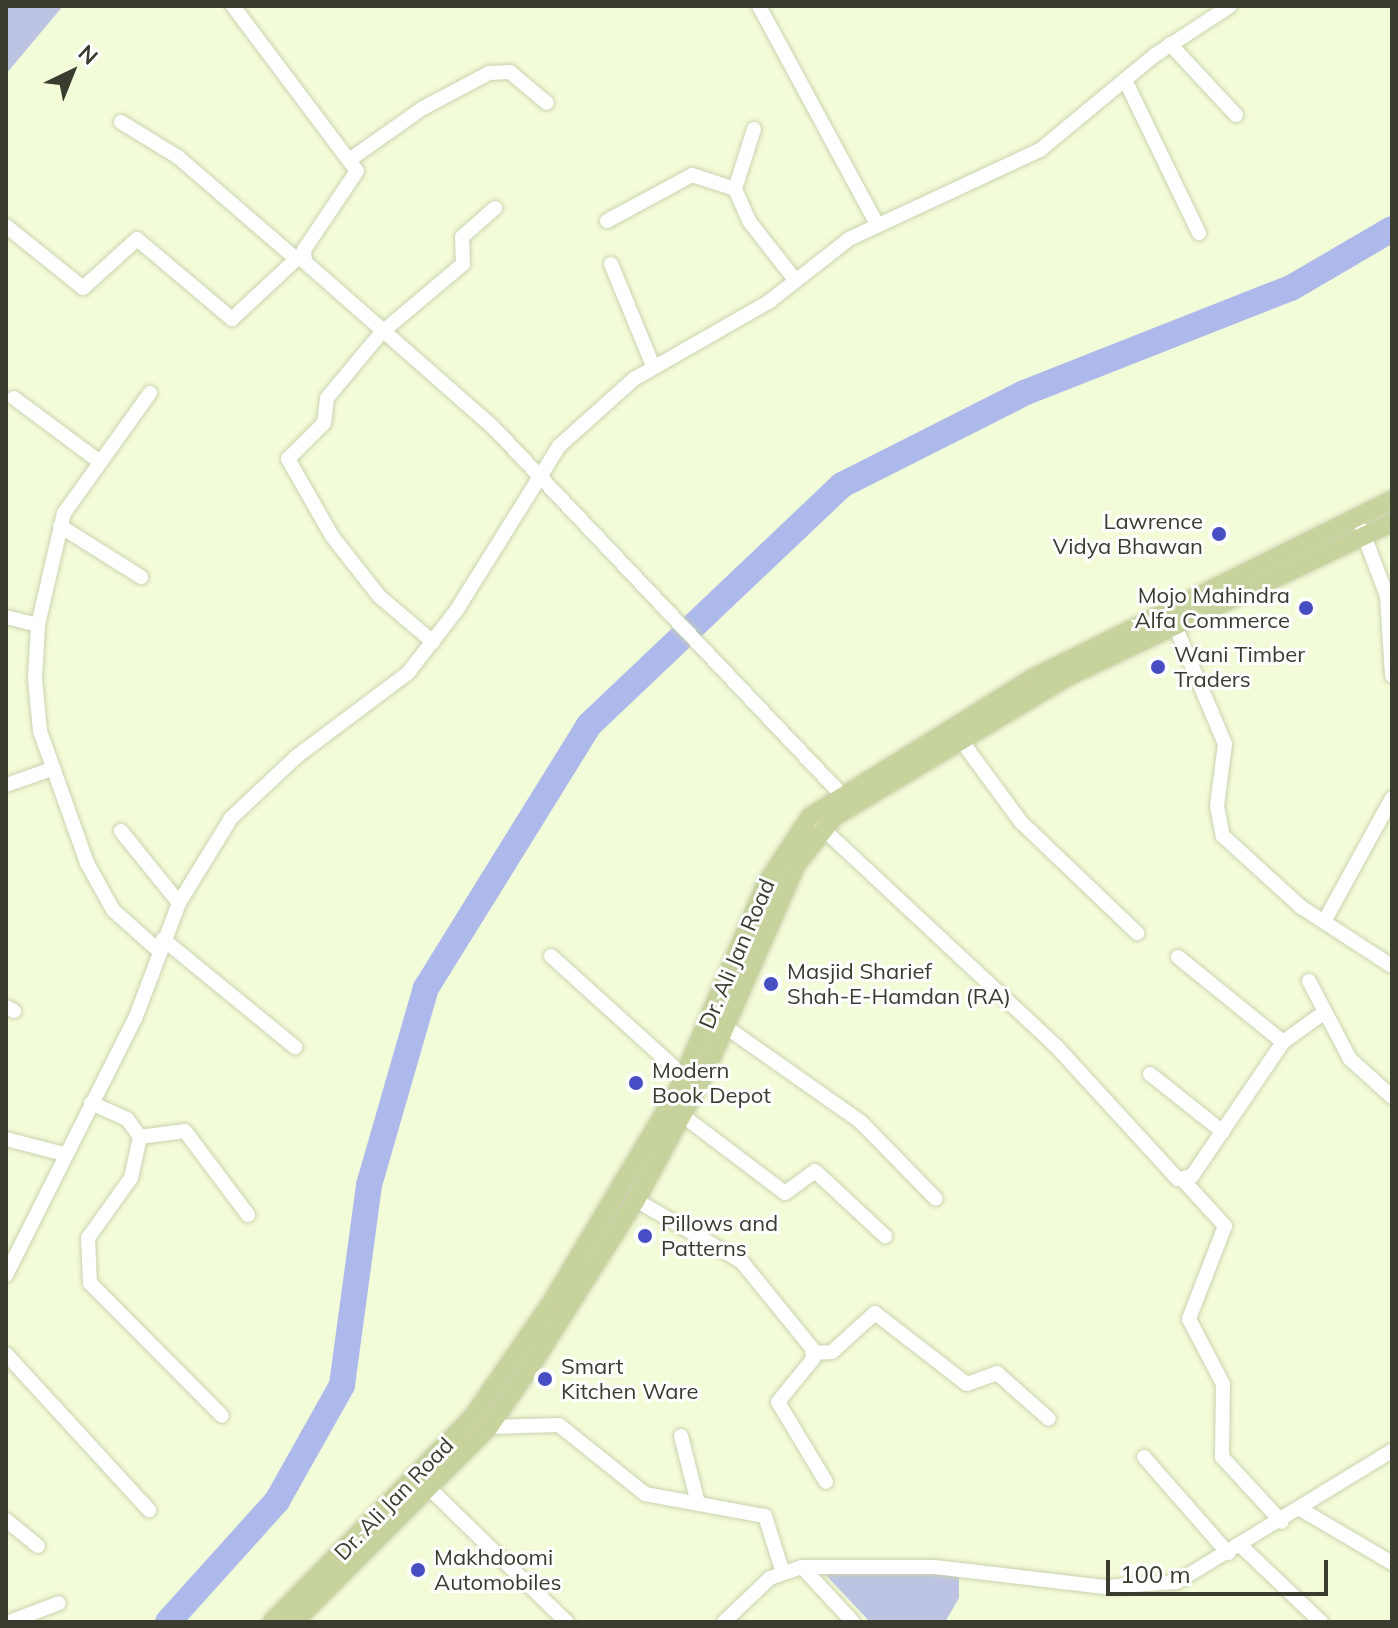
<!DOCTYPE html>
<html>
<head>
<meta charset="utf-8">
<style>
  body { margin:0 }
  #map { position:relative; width:1398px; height:1628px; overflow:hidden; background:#f3fcd8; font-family:Mulish,sans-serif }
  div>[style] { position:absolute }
  .green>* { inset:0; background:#bdc4e3 }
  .river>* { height:26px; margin:-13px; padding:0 13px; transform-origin:13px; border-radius:13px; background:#aeb9eb }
  .roads { filter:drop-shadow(0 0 2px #cad3b0) drop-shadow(0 0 2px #cad3b0) }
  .minor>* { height:14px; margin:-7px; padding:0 7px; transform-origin:7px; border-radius:7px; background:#fff }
  .major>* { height:18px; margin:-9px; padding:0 9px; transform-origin:9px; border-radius:9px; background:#c7d39c }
  .dots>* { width:22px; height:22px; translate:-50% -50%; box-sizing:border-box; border:4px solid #fff; border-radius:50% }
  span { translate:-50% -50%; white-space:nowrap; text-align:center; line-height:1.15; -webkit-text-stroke:6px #fff; paint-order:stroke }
  .poi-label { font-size:22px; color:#393c2e }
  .right { translate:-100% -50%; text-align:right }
  .left { translate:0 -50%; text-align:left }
  .street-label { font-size:22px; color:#393c2e }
  .frame { position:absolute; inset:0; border:8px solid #393c2e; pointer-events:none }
  .north { position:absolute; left:32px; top:32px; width:80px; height:80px; -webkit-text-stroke:6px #fff; paint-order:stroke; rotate:43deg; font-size:22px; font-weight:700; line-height:32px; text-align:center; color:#393c2e }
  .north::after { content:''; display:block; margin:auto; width:28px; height:36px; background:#393c2e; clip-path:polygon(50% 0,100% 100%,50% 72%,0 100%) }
  .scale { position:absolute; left:1106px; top:1560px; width:222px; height:36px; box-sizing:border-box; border:4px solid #393c2e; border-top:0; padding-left:10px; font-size:24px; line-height:28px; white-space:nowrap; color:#393c2e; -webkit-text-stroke:6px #fff; paint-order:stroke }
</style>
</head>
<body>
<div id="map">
  <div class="green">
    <i style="clip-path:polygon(6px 6px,63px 6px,6px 74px)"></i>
    <i style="clip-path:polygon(869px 1567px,959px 1575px,959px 1598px,945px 1622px,870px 1622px,824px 1573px)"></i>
  </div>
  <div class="river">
    <i style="left:168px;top:1622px;width:163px;rotate:-48deg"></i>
    <i style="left:277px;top:1501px;width:133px;rotate:-60.7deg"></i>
    <i style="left:342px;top:1385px;width:202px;rotate:-82.3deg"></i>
    <i style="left:369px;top:1185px;width:205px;rotate:-73.9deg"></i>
    <i style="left:426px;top:988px;width:309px;rotate:-58.2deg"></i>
    <i style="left:589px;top:725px;width:349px;rotate:-43.5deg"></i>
    <i style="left:842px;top:485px;width:204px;rotate:-26.8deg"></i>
    <i style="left:1024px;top:393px;width:287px;rotate:-21.5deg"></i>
    <i style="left:1291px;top:288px;width:117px;rotate:-30.3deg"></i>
  </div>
  <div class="roads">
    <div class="minor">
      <i style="left:233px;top:6px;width:206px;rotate:53.1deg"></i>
      <i style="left:357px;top:171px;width:95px;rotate:123.9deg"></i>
      <i style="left:304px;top:250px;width:12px;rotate:85deg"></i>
      <i style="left:305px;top:262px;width:250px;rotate:41.3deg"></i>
      <i style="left:493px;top:427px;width:504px;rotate:46.53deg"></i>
      <i style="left:759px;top:6px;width:248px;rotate:61.6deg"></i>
      <i style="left:1170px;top:44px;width:97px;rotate:47.1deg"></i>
      <i style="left:1125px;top:80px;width:170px;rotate:64.2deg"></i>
      <i style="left:121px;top:122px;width:67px;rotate:31.6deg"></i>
      <i style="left:178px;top:157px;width:153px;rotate:40.8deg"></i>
      <i style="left:754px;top:129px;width:63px;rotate:107.6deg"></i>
      <i style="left:735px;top:189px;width:35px;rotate:66deg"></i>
      <i style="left:749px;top:221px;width:76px;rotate:51.9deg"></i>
      <i style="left:352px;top:158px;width:87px;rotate:-35.2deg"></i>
      <i style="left:423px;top:108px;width:75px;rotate:-27.9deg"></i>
      <i style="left:489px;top:73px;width:21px;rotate:-3deg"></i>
      <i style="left:510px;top:72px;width:48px;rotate:40deg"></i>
      <i style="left:607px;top:221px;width:97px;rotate:-28.4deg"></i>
      <i style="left:692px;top:175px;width:45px;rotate:18deg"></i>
      <i style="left:6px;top:226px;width:99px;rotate:38.8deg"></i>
      <i style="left:83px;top:288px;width:73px;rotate:-42.2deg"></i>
      <i style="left:137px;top:239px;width:124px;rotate:40.1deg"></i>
      <i style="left:232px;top:319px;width:97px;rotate:-42.9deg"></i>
      <i style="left:611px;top:264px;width:110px;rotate:67.6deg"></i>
      <i style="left:150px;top:393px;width:148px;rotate:125.6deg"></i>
      <i style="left:64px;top:513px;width:115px;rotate:103.1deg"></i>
      <i style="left:38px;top:625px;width:54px;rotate:93.2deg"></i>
      <i style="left:35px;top:679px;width:52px;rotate:84.5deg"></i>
      <i style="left:40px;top:731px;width:140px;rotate:70.4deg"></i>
      <i style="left:87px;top:863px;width:54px;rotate:61deg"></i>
      <i style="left:113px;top:910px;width:62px;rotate:41.7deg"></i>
      <i style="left:14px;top:398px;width:107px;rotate:36.7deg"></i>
      <i style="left:60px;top:526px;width:96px;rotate:32.2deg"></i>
      <i style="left:1362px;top:530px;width:71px;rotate:69.3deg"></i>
      <i style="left:1387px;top:596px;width:80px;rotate:86.4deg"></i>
      <i style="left:6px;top:617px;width:33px;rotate:14deg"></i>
      <i style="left:1176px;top:628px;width:126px;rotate:67.1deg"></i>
      <i style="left:1225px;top:744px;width:63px;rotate:97.4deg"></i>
      <i style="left:1217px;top:806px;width:31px;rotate:79deg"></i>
      <i style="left:1223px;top:836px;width:105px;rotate:42.3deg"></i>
      <i style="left:1301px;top:907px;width:108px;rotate:33deg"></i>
      <i style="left:433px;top:642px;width:71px;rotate:-139.6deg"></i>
      <i style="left:379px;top:596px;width:76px;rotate:-128.1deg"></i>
      <i style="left:332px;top:536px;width:89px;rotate:-119.7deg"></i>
      <i style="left:288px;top:459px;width:51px;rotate:-45deg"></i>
      <i style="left:324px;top:423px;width:25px;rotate:-83deg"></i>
      <i style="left:327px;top:398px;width:85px;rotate:-50.3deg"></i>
      <i style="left:381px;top:333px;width:107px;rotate:-40.1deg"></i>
      <i style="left:463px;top:264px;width:27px;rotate:-92deg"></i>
      <i style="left:462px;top:237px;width:44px;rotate:-41.3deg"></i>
      <i style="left:960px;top:739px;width:103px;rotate:53.7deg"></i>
      <i style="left:1021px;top:822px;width:161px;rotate:43.7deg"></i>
      <i style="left:6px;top:785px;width:49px;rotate:-19.2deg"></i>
      <i style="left:819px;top:825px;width:323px;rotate:43deg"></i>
      <i style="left:1055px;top:1045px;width:182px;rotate:47.5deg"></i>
      <i style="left:1178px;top:1179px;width:14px;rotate:-12deg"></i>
      <i style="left:1192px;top:1176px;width:162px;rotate:-55.8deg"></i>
      <i style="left:1283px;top:1042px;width:48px;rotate:-35.7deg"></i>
      <i style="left:121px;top:831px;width:92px;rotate:51.1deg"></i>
      <i style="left:1325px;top:920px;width:139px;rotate:-61.2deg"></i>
      <i style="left:163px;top:939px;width:171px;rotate:39.3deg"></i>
      <i style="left:551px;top:956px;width:179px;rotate:42.1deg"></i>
      <i style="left:1178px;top:957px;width:135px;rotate:39deg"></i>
      <i style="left:1309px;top:981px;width:88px;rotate:62.3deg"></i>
      <i style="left:1350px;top:1059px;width:57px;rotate:42.1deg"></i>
      <i style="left:6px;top:1007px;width:9px;rotate:27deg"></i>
      <i style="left:726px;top:1027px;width:165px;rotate:35.1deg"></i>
      <i style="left:861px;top:1122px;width:107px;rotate:45.8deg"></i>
      <i style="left:1150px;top:1074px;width:93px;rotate:38.5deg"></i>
      <i style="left:91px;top:1103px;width:39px;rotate:24deg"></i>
      <i style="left:127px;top:1119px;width:22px;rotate:54deg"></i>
      <i style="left:140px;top:1137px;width:42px;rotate:102.4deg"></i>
      <i style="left:131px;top:1178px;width:74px;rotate:125.6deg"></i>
      <i style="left:88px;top:1238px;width:45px;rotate:87.5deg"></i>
      <i style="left:90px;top:1283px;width:187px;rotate:45.2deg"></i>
      <i style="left:682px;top:1115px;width:129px;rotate:37.1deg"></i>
      <i style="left:785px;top:1193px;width:37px;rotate:-36deg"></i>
      <i style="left:815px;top:1171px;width:96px;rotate:42.9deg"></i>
      <i style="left:140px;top:1137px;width:45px;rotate:-7.6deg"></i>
      <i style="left:185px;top:1131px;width:105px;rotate:53.1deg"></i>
      <i style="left:6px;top:1139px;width:60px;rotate:14.5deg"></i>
      <i style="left:1184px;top:1181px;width:61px;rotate:47.7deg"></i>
      <i style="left:1225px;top:1226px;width:100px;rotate:111.2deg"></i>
      <i style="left:1189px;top:1319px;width:73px;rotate:62.4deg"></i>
      <i style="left:1223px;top:1384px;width:73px;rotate:90.8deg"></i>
      <i style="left:1222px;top:1457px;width:88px;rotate:47.3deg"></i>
      <i style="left:636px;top:1200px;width:123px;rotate:30.3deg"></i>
      <i style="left:742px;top:1262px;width:111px;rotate:50.9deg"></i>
      <i style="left:812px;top:1348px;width:11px;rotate:85deg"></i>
      <i style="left:813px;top:1359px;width:55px;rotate:129.1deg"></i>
      <i style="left:778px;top:1402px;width:93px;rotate:59deg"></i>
      <i style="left:6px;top:1275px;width:287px;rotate:-63.3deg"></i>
      <i style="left:135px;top:1019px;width:124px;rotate:-69.2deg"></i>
      <i style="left:179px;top:903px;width:100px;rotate:-58.5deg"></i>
      <i style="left:231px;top:818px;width:89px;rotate:-43.2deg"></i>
      <i style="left:296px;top:757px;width:140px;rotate:-36.9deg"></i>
      <i style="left:408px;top:673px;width:78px;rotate:-52.3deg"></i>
      <i style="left:456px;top:611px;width:195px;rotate:-58deg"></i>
      <i style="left:559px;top:446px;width:101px;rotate:-41.8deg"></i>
      <i style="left:634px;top:379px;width:157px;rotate:-29.8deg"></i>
      <i style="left:770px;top:301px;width:100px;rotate:-38.1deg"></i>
      <i style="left:849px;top:239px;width:211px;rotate:-25deg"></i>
      <i style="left:1040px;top:150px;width:149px;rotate:-39.6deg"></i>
      <i style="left:1155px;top:55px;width:90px;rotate:-33.2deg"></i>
      <i style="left:814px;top:1353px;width:18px;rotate:-3deg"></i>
      <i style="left:832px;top:1352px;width:58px;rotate:-42.2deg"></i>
      <i style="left:875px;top:1313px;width:116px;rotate:37.7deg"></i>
      <i style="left:967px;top:1384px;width:32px;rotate:-20deg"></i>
      <i style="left:997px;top:1373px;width:69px;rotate:41.5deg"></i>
      <i style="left:6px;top:1354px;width:212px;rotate:47.5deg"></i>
      <i style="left:489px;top:1427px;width:70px;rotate:-1.6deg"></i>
      <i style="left:559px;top:1425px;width:110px;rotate:38.7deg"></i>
      <i style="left:645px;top:1494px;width:122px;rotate:10.4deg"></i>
      <i style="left:765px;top:1516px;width:57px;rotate:72.5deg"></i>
      <i style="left:681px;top:1436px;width:69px;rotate:75.8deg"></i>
      <i style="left:1144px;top:1457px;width:128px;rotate:48.8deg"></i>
      <i style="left:430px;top:1489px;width:191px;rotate:44.2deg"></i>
      <i style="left:1302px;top:1510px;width:104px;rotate:30.5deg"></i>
      <i style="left:6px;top:1520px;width:41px;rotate:39.1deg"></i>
      <i style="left:1240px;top:1545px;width:112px;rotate:43.5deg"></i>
      <i style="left:802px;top:1567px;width:75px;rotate:47.2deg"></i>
      <i style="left:9px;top:1622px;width:53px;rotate:-20.8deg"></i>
      <i style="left:724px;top:1622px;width:64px;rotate:-43.7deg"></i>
      <i style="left:770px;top:1578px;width:34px;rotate:-19deg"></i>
      <i style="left:802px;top:1567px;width:133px"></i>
      <i style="left:935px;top:1567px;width:171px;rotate:6.7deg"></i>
      <i style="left:1105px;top:1587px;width:72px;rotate:-4deg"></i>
      <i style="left:1177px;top:1582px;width:252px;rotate:-31.4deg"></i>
    </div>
    <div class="major">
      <i style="left:272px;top:1622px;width:286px;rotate:-45.6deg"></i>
      <i style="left:472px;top:1418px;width:143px;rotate:-55.5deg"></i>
      <i style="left:553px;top:1300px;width:244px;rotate:-59.2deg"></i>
      <i style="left:678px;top:1090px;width:224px;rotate:-66.9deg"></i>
      <i style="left:766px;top:884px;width:80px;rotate:-56.7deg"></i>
      <i style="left:810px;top:817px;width:263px;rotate:-31.9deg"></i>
      <i style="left:1033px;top:678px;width:401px;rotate:-26.4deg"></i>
      <i style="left:294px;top:1622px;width:276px;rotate:-45deg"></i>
      <i style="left:489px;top:1427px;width:70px;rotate:-55.4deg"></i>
      <i style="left:529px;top:1369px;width:200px;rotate:-57.7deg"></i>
      <i style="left:636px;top:1200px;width:142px;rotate:-61.5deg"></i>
      <i style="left:704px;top:1075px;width:229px;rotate:-66.3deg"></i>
      <i style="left:796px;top:865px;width:61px;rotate:-51.6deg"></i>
      <i style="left:834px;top:817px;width:272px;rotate:-31deg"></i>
      <i style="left:1067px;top:677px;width:360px;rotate:-25.4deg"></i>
    </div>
  </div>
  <div class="dots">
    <i style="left:1219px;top:534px;background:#474dc2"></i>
    <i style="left:1306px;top:608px;background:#474dc2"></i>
    <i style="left:1158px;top:667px;background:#474dc2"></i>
    <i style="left:771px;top:984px;background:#474dc2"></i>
    <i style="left:636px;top:1083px;background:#474dc2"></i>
    <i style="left:645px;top:1236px;background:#474dc2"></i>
    <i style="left:545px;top:1379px;background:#474dc2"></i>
    <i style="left:418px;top:1570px;background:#474dc2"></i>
  </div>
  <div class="poi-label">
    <span class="right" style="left:1203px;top:534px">Lawrence<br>Vidya Bhawan</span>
    <span class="right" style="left:1290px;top:608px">Mojo Mahindra<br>Alfa Commerce</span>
    <span class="left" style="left:1174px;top:667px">Wani Timber<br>Traders</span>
    <span class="left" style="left:787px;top:984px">Masjid Sharief<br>Shah-E-Hamdan (RA)</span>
    <span class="left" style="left:652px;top:1083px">Modern<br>Book Depot</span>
    <span class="left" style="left:661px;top:1236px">Pillows and<br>Patterns</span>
    <span class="left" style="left:561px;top:1379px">Smart<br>Kitchen Ware</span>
    <span class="left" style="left:434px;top:1570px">Makhdoomi<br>Automobiles</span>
  </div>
  <div class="street-label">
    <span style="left:737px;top:954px;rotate:-67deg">Dr. Ali Jan Road</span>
    <span style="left:394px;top:1499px;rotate:-46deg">Dr. Ali Jan Road</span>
  </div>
  <div class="frame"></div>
  <div class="north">N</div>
  <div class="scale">100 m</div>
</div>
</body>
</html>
